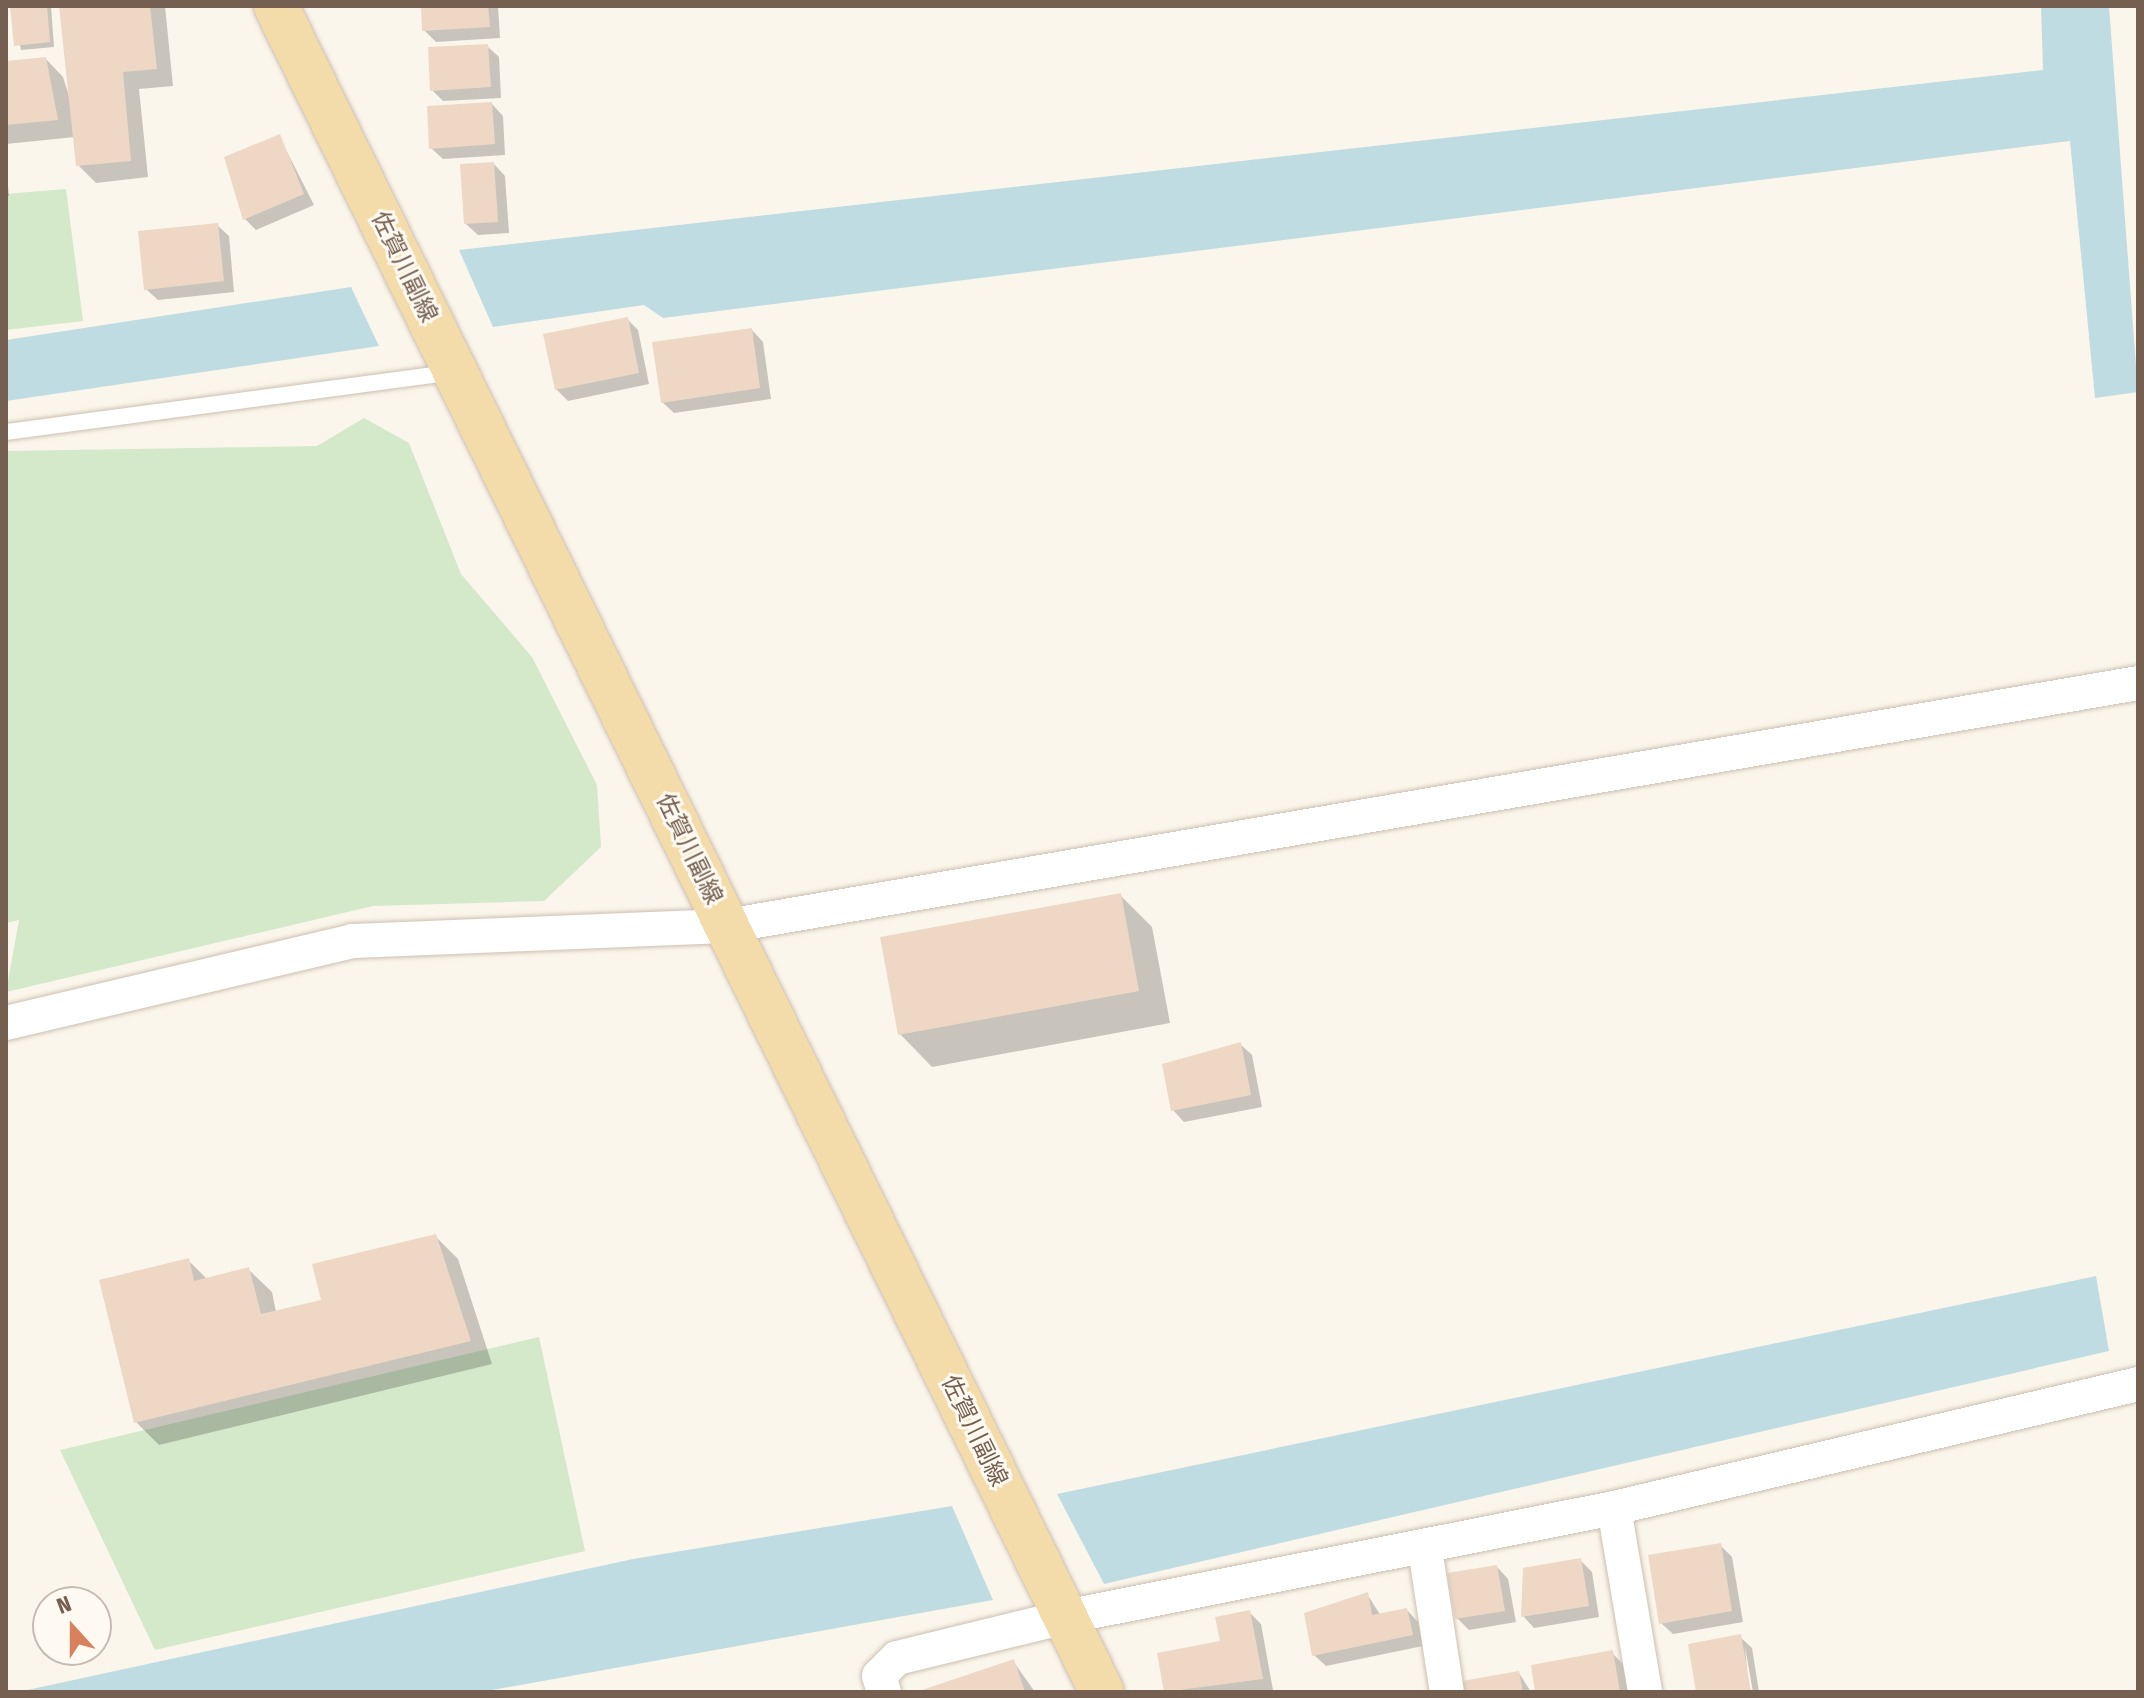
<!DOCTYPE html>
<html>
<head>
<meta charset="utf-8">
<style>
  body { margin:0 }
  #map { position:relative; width:2144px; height:1698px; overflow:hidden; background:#fbf6eb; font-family:"Fira Sans Condensed","Noto Sans JP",sans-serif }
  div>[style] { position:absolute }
  .green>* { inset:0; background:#d4e8ca }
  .water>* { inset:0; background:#c0dce3 }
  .shadow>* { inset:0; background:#0003 }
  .building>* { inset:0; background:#eed8c5 }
  .roads { filter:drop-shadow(0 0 2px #ccbfb1) drop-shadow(0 0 2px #ccbfb1) }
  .lane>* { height:16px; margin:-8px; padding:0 8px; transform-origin:8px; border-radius:8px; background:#fff }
  .street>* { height:34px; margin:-17px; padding:0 17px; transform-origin:17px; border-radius:17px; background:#fff }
  .primary>* { height:44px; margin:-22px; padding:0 22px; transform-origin:22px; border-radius:22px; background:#f3dcaa }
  span { translate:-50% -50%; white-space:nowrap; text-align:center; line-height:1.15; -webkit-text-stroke:6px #fef9f1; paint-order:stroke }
  .street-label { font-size:24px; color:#745f50 }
  .frame { position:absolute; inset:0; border:8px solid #745f50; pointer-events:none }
  .north { position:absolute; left:32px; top:1586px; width:80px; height:80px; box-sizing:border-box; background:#fef9f1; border:2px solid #c7bbb1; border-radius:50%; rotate:339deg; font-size:22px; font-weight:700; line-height:32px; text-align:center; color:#745f50 }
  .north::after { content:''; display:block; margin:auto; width:28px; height:36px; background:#d9805c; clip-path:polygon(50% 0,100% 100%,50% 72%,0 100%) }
</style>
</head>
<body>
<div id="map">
  <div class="green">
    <i style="clip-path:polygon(66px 189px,83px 321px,6px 330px,6px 194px)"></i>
    <i style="clip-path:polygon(364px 418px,409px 443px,461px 574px,532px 657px,597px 785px,601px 847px,544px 901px,373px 906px,6px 992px,19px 920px,6px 923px,6px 451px,317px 446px)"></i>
    <i style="clip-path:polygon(539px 1337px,585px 1551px,155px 1650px,60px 1450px)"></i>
  </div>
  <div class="water">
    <i style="clip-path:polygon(2041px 6px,2109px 6px,2138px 392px,2095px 398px,2070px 141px,663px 318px,644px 305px,493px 327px,459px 250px,2043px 70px)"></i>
    <i style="clip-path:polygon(351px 287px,379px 346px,6px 401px,6px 340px)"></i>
    <i style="clip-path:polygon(2096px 1276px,2109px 1351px,1104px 1584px,1057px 1494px)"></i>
    <i style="clip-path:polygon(952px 1506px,993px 1600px,481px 1692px,18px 1692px,633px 1559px)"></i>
  </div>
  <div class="shadow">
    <i style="clip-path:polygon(12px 6px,51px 6px,54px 47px,21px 50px)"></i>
    <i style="clip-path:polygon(61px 6px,165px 6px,173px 86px,139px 89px,148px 177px,96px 183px,78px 165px,75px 137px,6px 144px,6px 63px,46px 59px,63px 77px,72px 105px)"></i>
    <i style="clip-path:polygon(423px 6px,498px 6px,500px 38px,436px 42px,424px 30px)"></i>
    <i style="clip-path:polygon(487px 46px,499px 57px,501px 98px,443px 101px,432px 90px)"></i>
    <i style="clip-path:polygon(492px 104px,503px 116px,505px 155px,443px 159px,431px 148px)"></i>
    <i style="clip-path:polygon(279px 136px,314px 205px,256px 230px,244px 218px)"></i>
    <i style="clip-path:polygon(494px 164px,505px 176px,509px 233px,478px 235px,466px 224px)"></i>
    <i style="clip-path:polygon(6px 166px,9px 196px,6px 196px)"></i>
    <i style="clip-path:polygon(217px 225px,229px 236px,234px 292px,158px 300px,146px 289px)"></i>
    <i style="clip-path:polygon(627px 319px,638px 330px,649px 384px,568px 401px,556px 389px)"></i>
    <i style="clip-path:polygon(752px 330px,763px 342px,771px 399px,674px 413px,662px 402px)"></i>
    <i style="clip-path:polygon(1120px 895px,1152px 927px,1170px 1023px,932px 1067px,900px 1034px)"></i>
    <i style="clip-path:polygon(1240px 1044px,1252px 1055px,1262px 1107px,1184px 1122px,1173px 1110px)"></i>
    <i style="clip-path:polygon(435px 1236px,458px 1259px,492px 1364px,159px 1445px,136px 1422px,188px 1260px,207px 1279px,248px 1269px,272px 1292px,276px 1312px,323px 1301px)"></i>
    <i style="clip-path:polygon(1720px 1545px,1732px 1557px,1743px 1622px,1673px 1634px,1661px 1623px)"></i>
    <i style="clip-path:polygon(1580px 1560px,1592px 1572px,1599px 1617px,1534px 1628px,1523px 1616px)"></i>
    <i style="clip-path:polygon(1497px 1567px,1508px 1579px,1516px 1622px,1469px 1630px,1457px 1618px)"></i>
    <i style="clip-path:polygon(1367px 1594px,1381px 1616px,1407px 1610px,1418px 1622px,1423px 1646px,1326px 1666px,1314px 1655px)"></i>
    <i style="clip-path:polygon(1249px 1612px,1261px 1624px,1273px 1690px,1166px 1692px,1159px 1655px,1222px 1643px)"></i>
    <i style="clip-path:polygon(1740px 1637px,1752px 1648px,1759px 1692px,1753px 1692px,1745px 1647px,1749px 1692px,1698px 1692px)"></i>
    <i style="clip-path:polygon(1612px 1653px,1623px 1664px,1628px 1692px,1537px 1692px)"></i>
    <i style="clip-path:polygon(1013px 1661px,1035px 1692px,924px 1692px)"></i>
    <i style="clip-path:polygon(1519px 1673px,1531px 1692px,1466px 1692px)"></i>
  </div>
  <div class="building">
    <i style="clip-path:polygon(10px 6px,47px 6px,50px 42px,14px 46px)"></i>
    <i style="clip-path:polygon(59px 6px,150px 6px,157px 69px,123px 72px,131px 161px,76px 166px)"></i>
    <i style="clip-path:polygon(421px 6px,488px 6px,490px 27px,422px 31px)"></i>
    <i style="clip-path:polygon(488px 44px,491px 87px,430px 91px,428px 47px)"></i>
    <i style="clip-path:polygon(46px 57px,58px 120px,6px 125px,6px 61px)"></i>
    <i style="clip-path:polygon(492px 102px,495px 144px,429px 149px,427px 106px)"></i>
    <i style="clip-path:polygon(280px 134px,304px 194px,243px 220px,224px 157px)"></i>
    <i style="clip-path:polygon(494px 162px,498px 222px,464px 224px,460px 164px)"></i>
    <i style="clip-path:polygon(218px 223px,224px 281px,144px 290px,138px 231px)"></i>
    <i style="clip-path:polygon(628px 317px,639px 373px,555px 390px,543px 334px)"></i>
    <i style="clip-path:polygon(752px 328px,760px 388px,661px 403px,652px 342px)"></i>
    <i style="clip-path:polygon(1121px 893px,1139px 991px,898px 1035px,880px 937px)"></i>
    <i style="clip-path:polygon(1241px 1042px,1251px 1095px,1171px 1111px,1162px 1064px)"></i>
    <i style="clip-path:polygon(436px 1234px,471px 1341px,134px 1423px,99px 1280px,189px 1258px,194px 1281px,249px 1267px,261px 1314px,321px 1300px,312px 1264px)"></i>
    <i style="clip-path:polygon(1721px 1543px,1732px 1611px,1659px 1624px,1648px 1555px)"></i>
    <i style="clip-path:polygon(1581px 1558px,1589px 1606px,1521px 1617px,1523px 1568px)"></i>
    <i style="clip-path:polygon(1497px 1565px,1505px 1611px,1455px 1619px,1447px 1573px)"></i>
    <i style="clip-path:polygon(1368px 1592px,1372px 1615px,1407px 1608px,1413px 1635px,1312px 1656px,1304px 1613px)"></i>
    <i style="clip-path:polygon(1250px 1610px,1263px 1679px,1164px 1692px,1157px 1653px,1220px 1641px,1215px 1617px)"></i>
    <i style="clip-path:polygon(1741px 1634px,1751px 1692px,1696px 1692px,1688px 1644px)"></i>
    <i style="clip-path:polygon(1613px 1650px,1620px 1692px,1535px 1692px,1531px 1665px)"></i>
    <i style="clip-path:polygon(1014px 1659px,1025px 1692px,919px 1692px,919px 1691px)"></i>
    <i style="clip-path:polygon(1519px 1671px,1523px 1692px,1464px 1692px,1462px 1681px)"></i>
  </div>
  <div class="roads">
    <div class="lane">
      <i style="left:6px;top:432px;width:452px;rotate:-7.6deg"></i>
    </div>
    <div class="street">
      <i style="left:6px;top:1023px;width:356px;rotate:-13.3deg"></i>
      <i style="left:352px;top:941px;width:375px;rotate:-2.3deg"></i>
      <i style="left:727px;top:926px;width:1432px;rotate:-9.77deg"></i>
      <i style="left:1614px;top:1508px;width:187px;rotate:80.4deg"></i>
      <i style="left:1425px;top:1549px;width:145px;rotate:81.3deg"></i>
      <i style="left:884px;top:1692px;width:17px;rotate:-107deg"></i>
      <i style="left:879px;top:1676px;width:25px;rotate:-45deg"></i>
      <i style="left:897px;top:1658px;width:173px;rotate:-13.7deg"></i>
      <i style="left:1065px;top:1617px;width:560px;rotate:-11.23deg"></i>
      <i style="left:1614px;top:1508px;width:538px;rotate:-13.31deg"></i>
    </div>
    <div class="primary">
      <i style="left:276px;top:6px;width:1877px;rotate:63.9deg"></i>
    </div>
  </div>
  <div class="street-label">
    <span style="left:404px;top:267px;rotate:64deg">佐賀川副線</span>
    <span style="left:689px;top:849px;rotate:64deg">佐賀川副線</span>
    <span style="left:974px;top:1431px;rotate:64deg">佐賀川副線</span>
  </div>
  <div class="frame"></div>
  <div class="north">N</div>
</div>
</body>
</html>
